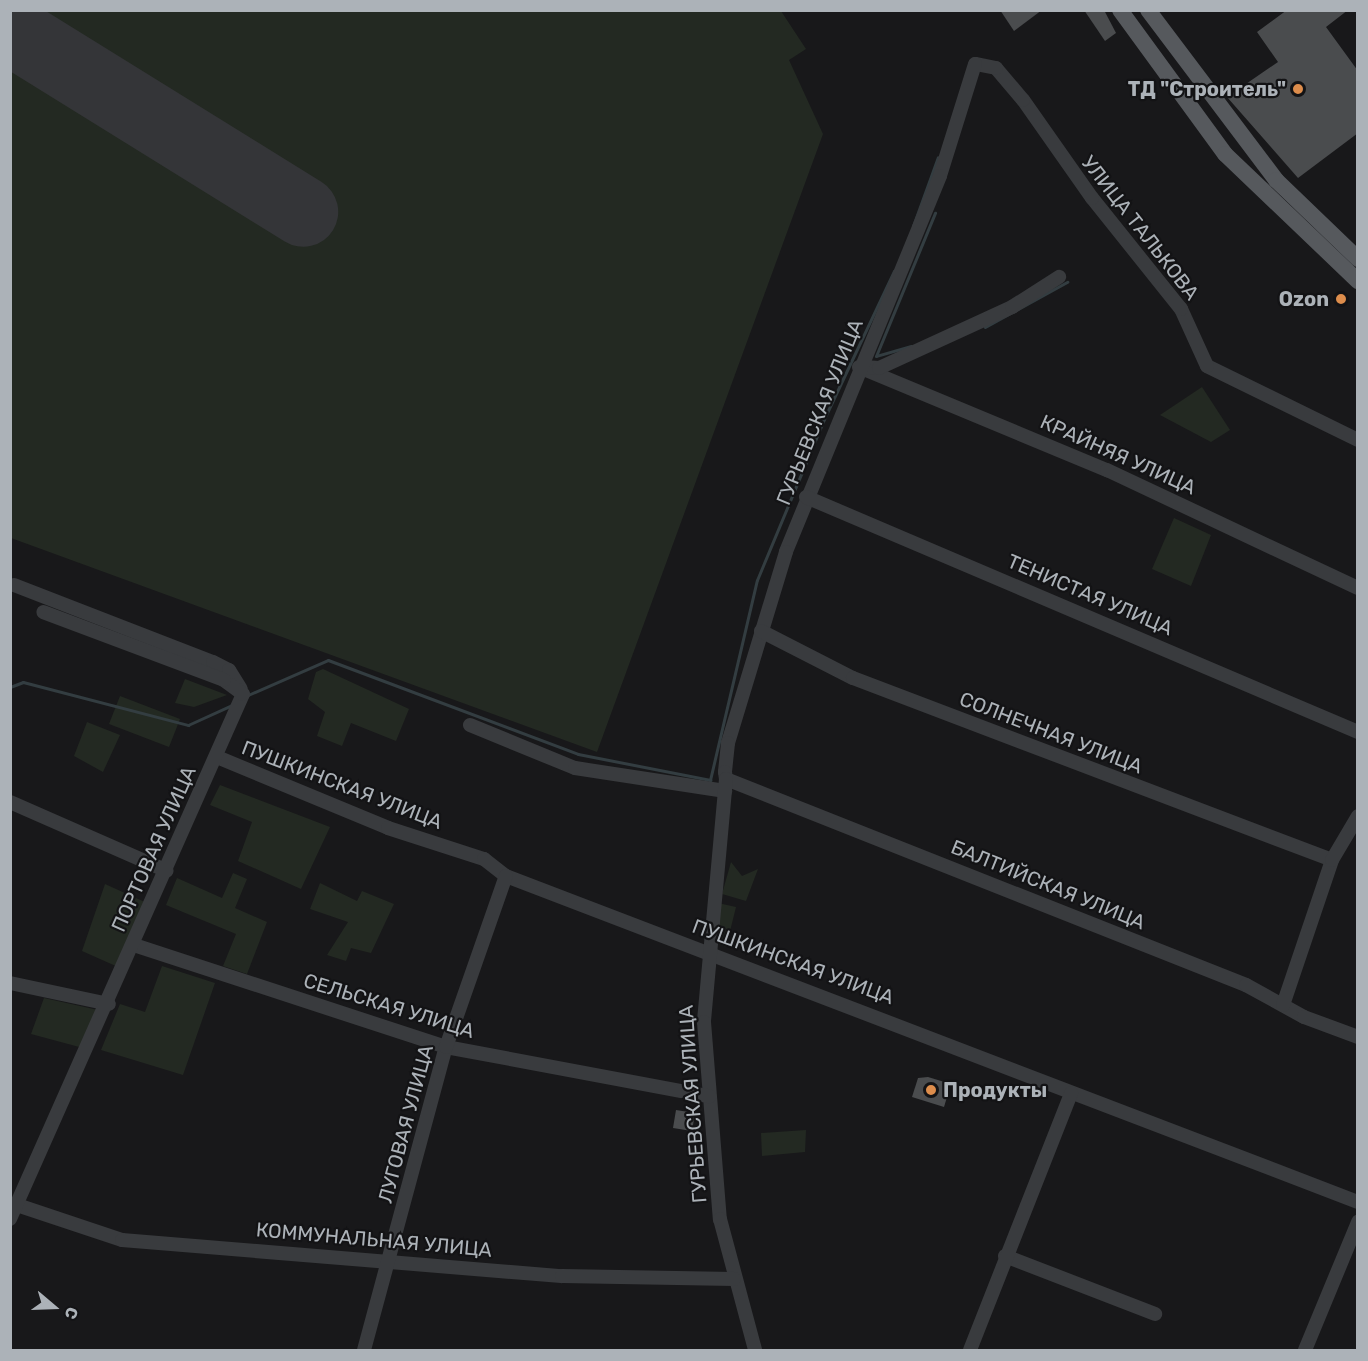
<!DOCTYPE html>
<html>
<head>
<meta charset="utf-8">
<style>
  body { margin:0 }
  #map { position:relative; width:1368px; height:1361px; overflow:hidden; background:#18181a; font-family:Rubik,sans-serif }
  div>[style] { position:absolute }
  .green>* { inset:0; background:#232922 }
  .stream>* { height:3px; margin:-1.5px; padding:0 1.5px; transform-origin:1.5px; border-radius:1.5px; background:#333d41 }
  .runway>* { height:70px; margin:-35px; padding:0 35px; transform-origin:35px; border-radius:35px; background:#343538 }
  .building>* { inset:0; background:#4a4c4e }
  .minor>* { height:14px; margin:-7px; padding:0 7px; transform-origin:7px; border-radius:7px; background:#393b3e }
  .major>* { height:16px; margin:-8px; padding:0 8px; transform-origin:8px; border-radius:8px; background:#56595d }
  .dots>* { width:16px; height:16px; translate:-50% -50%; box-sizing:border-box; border:3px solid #131315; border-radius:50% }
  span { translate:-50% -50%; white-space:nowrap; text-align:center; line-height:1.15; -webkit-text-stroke:4.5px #131315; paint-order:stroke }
  .poi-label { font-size:20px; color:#acb2b8; font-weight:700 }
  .right { translate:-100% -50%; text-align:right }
  .left { translate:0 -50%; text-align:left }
  .street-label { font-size:20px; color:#acb2b8 }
  .frame { position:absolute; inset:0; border:12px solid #acb2b8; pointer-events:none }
  .north { position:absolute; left:24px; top:1277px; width:60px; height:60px; -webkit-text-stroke:4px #131315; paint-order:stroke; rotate:109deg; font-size:16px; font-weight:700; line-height:24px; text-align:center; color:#acb2b8 }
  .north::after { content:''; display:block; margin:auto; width:21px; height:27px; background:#acb2b8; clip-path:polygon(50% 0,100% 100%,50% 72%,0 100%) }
</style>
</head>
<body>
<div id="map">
  <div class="green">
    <i style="clip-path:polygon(11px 10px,781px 11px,806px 49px,789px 60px,823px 134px,597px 752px,11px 538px,11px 39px,300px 222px,311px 206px,11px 18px)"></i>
    <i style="clip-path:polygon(1202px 387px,1230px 430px,1211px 442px,1160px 415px)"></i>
    <i style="clip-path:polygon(1174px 518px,1211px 535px,1191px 586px,1152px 569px)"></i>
    <i style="clip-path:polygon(323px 669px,409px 709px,396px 741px,351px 723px,342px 746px,317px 736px,325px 712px,308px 699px,316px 672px)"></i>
    <i style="clip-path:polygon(185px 679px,227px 695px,194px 707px,175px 703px)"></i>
    <i style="clip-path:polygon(120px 696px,180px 719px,169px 747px,109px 724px)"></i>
    <i style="clip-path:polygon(87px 722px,120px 735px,103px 772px,74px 756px)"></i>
    <i style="clip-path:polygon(220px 785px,330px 827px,301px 889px,238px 861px,252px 822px,210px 805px)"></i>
    <i style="clip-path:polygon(731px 862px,742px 876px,758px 869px,746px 901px,722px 894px)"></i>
    <i style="clip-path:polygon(233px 873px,247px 879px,235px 908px,267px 922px,247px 974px,223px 966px,236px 934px,166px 905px,177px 878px,222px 898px)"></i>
    <i style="clip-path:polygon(320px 883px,357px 901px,362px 891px,394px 904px,371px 953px,351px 948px,346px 961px,327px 955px,348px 922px,310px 909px)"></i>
    <i style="clip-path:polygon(105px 884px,147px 903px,118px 967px,82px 951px)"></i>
    <i style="clip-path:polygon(718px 903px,736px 907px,726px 947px,716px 943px)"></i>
    <i style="clip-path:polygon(162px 966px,215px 983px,183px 1075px,101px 1050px,120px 1004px,145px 1012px)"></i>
    <i style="clip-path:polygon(44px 998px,98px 1010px,83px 1048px,31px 1034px)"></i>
    <i style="clip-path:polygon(806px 1130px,805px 1152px,762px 1156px,761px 1133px)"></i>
  </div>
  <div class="stream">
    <i style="left:913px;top:226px;width:73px;rotate:-70.1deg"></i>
    <i style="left:985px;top:327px;width:94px;rotate:-28.8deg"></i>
    <i style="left:911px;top:346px;width:36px;rotate:164deg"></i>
    <i style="left:876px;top:356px;width:155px;rotate:-67.6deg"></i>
    <i style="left:10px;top:687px;width:14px;rotate:-21deg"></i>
    <i style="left:23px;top:682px;width:171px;rotate:14.6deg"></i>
    <i style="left:188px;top:725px;width:48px;rotate:-24.4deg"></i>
    <i style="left:248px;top:695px;width:87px;rotate:-23.6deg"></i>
    <i style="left:328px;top:660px;width:267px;rotate:20.6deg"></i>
    <i style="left:578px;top:754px;width:135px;rotate:11.1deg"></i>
    <i style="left:710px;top:780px;width:205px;rotate:-76.8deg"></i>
    <i style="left:757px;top:580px;width:174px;rotate:-67.4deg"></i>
    <i style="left:824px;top:419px;width:164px;rotate:-64.7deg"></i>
  </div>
  <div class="runway">
    <i style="left:10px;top:30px;width:345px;rotate:31.8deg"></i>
  </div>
  <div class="building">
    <i style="clip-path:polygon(1000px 10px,1042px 10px,1014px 31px)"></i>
    <i style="clip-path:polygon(1084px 10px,1104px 10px,1116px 33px,1105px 41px)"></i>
    <i style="clip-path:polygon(1287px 10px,1348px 10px,1326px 27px,1358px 71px,1358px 133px,1298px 178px,1227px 97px,1278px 62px,1257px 32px)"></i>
    <i style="clip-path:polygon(928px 1077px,951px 1084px,944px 1107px,912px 1097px,918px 1078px)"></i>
    <i style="clip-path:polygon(676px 1110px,695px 1113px,692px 1131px,673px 1128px)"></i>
  </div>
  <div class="minor">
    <i style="left:859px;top:367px;width:269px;rotate:22.6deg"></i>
    <i style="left:1107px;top:470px;width:277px;rotate:25.2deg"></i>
    <i style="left:864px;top:367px;width:15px;rotate:4deg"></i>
    <i style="left:879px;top:368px;width:146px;rotate:-24.6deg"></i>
    <i style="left:1012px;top:307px;width:56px;rotate:-32.6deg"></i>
    <i style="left:1358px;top:440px;width:168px;rotate:-153.9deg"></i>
    <i style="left:1207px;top:366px;width:63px;rotate:-114.5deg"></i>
    <i style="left:1181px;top:309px;width:142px;rotate:-128.7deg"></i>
    <i style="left:1092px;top:198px;width:120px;rotate:-125.1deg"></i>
    <i style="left:1023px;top:100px;width:42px;rotate:-130.2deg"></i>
    <i style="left:996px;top:68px;width:21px;rotate:-169deg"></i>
    <i style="left:975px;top:64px;width:117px;rotate:107.4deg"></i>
    <i style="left:940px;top:176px;width:406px;rotate:112.3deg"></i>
    <i style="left:786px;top:552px;width:200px;rotate:106.9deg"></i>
    <i style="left:728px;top:743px;width:29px;rotate:96deg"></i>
    <i style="left:725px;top:772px;width:7px;rotate:82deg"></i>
    <i style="left:726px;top:779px;width:559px;rotate:21.61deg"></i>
    <i style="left:1246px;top:985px;width:66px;rotate:28.9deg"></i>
    <i style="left:1304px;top:1017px;width:58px;rotate:20.3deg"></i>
    <i style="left:806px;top:497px;width:600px;rotate:23.06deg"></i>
    <i style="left:14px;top:585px;width:213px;rotate:21.2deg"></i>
    <i style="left:213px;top:662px;width:18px;rotate:27deg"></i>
    <i style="left:229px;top:670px;width:22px;rotate:58deg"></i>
    <i style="left:761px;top:631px;width:103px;rotate:27.1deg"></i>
    <i style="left:853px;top:678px;width:512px;rotate:20.8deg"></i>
    <i style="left:470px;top:725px;width:113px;rotate:22.3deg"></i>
    <i style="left:575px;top:768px;width:152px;rotate:8.7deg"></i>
    <i style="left:217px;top:757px;width:185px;rotate:22.5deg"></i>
    <i style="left:388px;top:828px;width:101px;rotate:17.9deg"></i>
    <i style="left:484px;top:859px;width:28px;rotate:38deg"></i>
    <i style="left:506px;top:876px;width:912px;rotate:20.94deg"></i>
    <i style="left:726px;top:779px;width:244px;rotate:95.2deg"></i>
    <i style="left:704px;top:1022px;width:198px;rotate:85.4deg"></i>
    <i style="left:720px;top:1219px;width:136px;rotate:75deg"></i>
    <i style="left:10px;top:802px;width:171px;rotate:23.7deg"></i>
    <i style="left:134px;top:945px;width:328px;rotate:18.1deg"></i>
    <i style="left:446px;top:1047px;width:268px;rotate:10.6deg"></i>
    <i style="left:10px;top:983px;width:101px;rotate:12deg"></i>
    <i style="left:1283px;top:1005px;width:153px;rotate:-71.3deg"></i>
    <i style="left:1332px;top:860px;width:51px;rotate:-59.4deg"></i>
    <i style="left:17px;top:1205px;width:111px;rotate:18.4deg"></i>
    <i style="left:122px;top:1240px;width:441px;rotate:4.7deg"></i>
    <i style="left:562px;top:1276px;width:172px;rotate:1deg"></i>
    <i style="left:10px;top:1219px;width:574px;rotate:-66.07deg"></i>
    <i style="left:243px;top:694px;width:24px;rotate:-144deg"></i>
    <i style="left:224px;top:680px;width:193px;rotate:-159.4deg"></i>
    <i style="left:1005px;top:1256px;width:161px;rotate:21.1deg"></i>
    <i style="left:364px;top:1350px;width:314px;rotate:-74.9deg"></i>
    <i style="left:446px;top:1047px;width:181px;rotate:-70.7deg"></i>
    <i style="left:970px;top:1350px;width:276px;rotate:-68.5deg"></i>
    <i style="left:1305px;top:1350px;width:139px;rotate:-67.5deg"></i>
  </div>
  <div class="major">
    <i style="left:1120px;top:10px;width:178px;rotate:53.9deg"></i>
    <i style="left:1225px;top:154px;width:184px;rotate:43.7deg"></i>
    <i style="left:1148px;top:10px;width:213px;rotate:53deg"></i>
    <i style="left:1276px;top:180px;width:114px;rotate:43.9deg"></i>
  </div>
  <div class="dots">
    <i style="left:1298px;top:89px;background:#dd8d4c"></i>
    <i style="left:1341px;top:299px;background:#dd8d4c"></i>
    <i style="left:931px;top:1090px;background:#dd8d4c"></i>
  </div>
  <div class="poi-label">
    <span class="right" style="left:1286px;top:89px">ТД "Строитель"</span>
    <span class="right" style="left:1329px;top:299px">Ozon</span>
    <span class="left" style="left:943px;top:1090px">Продукты</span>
  </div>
  <div class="street-label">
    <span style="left:1140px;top:228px;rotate:52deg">УЛИЦА ТАЛЬКОВА</span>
    <span style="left:820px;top:412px;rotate:-68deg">ГУРЬЕВСКАЯ УЛИЦА</span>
    <span style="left:1118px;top:455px;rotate:24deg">КРАЙНЯЯ УЛИЦА</span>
    <span style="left:1090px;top:595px;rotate:23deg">ТЕНИСТАЯ УЛИЦА</span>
    <span style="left:1051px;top:733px;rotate:21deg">СОЛНЕЧНАЯ УЛИЦА</span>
    <span style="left:342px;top:785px;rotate:21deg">ПУШКИНСКАЯ УЛИЦА</span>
    <span style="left:154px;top:849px;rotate:-66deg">ПОРТОВАЯ УЛИЦА</span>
    <span style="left:1048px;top:885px;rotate:22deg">БАЛТИЙСКАЯ УЛИЦА</span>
    <span style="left:793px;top:962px;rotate:20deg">ПУШКИНСКАЯ УЛИЦА</span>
    <span style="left:389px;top:1006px;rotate:17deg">СЕЛЬСКАЯ УЛИЦА</span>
    <span style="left:693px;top:1104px;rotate:-94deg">ГУРЬЕВСКАЯ УЛИЦА</span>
    <span style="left:406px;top:1124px;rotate:-75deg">ЛУГОВАЯ УЛИЦА</span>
    <span style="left:374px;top:1240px;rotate:5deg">КОММУНАЛЬНАЯ УЛИЦА</span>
  </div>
  <div class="frame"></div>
  <div class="north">С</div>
</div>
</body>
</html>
